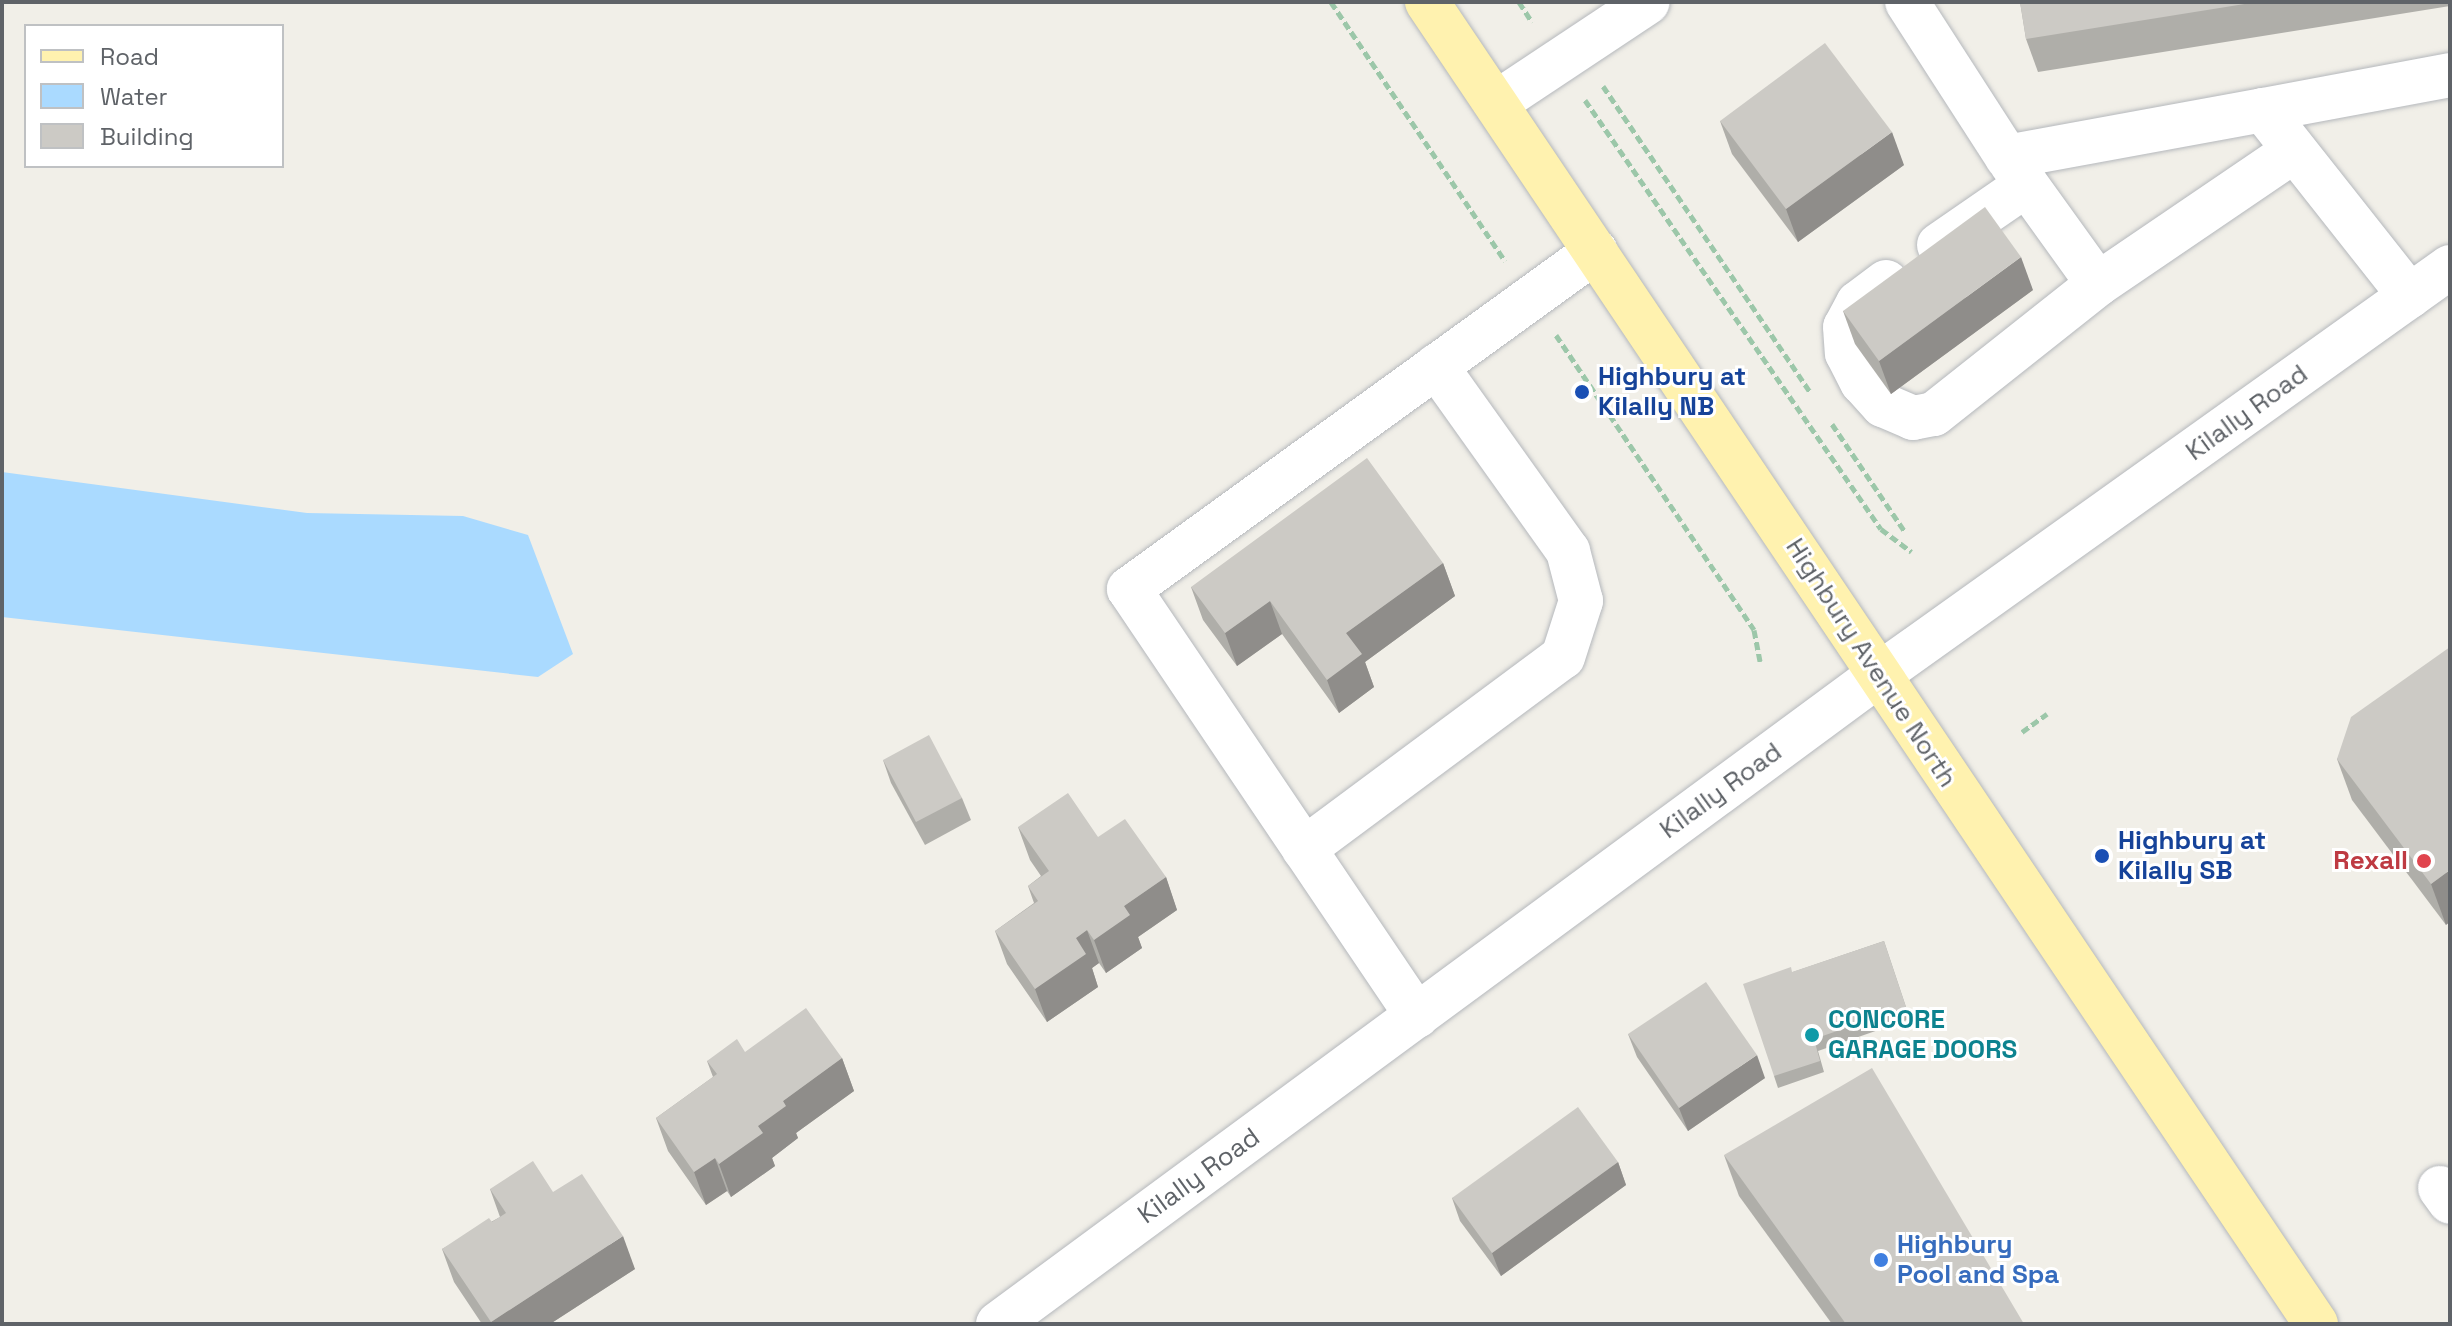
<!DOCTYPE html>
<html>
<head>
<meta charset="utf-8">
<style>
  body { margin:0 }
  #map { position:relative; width:2452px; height:1326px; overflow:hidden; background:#f1efe8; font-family:"Space Grotesk",sans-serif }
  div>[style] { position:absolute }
  .water>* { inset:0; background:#aadaff }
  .path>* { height:5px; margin-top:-2.5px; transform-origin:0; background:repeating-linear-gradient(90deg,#9cc7a9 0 8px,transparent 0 12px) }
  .roads { filter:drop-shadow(0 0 2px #b5b8bc) drop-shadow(0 0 2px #b5b8bc) }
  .minor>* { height:44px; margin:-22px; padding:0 22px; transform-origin:22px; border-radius:22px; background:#fff }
  .major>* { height:44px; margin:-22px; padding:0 22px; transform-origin:22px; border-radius:22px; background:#fff2af }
  .wall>* { inset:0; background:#afaea9 }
  .shaded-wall>* { inset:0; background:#8f8d8a }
  .building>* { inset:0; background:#cccac5 }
  .dots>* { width:22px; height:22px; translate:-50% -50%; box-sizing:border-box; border:4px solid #fff; border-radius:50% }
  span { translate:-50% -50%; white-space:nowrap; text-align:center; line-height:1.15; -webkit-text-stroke:6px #fff; paint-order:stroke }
  .transit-label { font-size:26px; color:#164399; font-weight:700 }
  .left { translate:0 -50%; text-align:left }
  .street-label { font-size:26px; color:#5f6368 }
  .health-label { font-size:26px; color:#be3a42; font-weight:700 }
  .right { translate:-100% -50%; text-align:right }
  .culture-label { font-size:26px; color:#0d838f; font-weight:700 }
  .shop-label { font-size:26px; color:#366cbe; font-weight:700 }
  .frame { position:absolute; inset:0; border:4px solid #5f6368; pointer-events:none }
  .legend { position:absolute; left:24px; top:24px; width:260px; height:144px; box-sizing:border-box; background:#fff; border:2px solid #bfc1c3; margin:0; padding:10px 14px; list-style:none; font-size:24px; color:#5f6368 }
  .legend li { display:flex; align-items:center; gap:16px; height:40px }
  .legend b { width:40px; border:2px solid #bfc1c3 }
</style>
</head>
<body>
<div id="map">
  <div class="water">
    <i style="clip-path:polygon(2px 472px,307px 513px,463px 516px,528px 535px,573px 654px,538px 677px,2px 617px)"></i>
  </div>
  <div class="path">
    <i style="left:1331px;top:2px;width:312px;rotate:56.1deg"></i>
    <i style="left:1519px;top:2px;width:24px;rotate:57deg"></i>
    <i style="left:1603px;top:86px;width:369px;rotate:55.9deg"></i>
    <i style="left:1585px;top:100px;width:521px;rotate:55.4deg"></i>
    <i style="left:1881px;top:529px;width:38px;rotate:37deg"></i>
    <i style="left:1556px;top:335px;width:355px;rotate:56.1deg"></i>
    <i style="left:1754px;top:630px;width:32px;rotate:79deg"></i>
    <i style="left:1832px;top:424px;width:130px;rotate:55.9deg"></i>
    <i style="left:2022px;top:732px;width:31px;rotate:-36deg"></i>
  </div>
  <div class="roads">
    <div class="minor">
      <i style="left:1907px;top:2px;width:184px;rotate:57.2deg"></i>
      <i style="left:2007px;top:157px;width:260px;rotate:-10.4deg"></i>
      <i style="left:2263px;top:110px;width:237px;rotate:51.7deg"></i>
      <i style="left:1496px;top:103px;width:182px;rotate:-33.6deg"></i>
      <i style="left:2263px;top:110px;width:190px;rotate:-10.6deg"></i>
      <i style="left:2011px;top:163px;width:149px;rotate:54.3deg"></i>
      <i style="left:2098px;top:284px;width:237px;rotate:-34.2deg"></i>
      <i style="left:1939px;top:245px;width:106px;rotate:-34.6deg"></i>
      <i style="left:1886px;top:282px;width:35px;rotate:143deg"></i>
      <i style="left:1858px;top:303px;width:27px;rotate:118deg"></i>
      <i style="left:1845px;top:327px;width:26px;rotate:86deg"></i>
      <i style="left:1847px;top:353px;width:33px;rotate:63deg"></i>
      <i style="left:1862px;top:382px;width:31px;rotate:48deg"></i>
      <i style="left:1883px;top:405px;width:33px;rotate:23deg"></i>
      <i style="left:1913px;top:418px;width:21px;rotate:-11deg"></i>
      <i style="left:1934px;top:414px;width:209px;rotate:-38.4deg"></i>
      <i style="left:1304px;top:849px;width:322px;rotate:-36.6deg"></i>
      <i style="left:1563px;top:657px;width:59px;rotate:-72.2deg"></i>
      <i style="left:1581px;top:601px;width:52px;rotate:-104.6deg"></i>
      <i style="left:1568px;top:551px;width:227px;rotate:-125.5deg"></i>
      <i style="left:1417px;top:1016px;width:515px;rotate:-124deg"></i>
      <i style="left:1129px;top:589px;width:576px;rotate:-35.9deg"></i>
      <i style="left:2440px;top:1188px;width:17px;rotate:54deg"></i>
      <i style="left:998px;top:1324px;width:1092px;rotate:-36.4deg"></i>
      <i style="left:1877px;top:676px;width:704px;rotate:-35.52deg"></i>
    </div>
    <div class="major">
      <i style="left:1427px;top:2px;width:1593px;rotate:56.08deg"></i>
    </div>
  </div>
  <div class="wall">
    <i style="clip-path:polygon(2020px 2px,2450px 2px,2450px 6px,2038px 72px,2026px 39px)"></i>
    <i style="clip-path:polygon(1720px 121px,1904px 165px,1798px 242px,1732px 154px)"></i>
    <i style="clip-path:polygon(2033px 290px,1891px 394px,1855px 344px,1843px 311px)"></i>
    <i style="clip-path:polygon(1443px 563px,1455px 596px,1365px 662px,1374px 687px,1339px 713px,1282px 634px,1237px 666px,1203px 620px,1191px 587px)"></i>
    <i style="clip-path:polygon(2450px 647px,2446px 925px,2352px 800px,2337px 759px)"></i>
    <i style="clip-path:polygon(883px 760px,962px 798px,971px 820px,925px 845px,891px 783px)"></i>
    <i style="clip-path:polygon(1018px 827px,1098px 837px,1166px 877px,1177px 910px,1138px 937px,1142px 948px,1106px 973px,1099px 963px,1092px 968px,1098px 987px,1047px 1022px,1007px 964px,995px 931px,1034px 903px,1028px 886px,1041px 876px,1030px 860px)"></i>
    <i style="clip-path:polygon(1884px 941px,1910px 1019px,1818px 1051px,1824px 1072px,1778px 1088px,1774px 1076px,1793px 972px)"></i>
    <i style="clip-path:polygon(1628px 1034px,1765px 1078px,1688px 1131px,1637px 1057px)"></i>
    <i style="clip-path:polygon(745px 1052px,842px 1058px,854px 1091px,796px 1133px,798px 1138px,772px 1158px,775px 1166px,731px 1197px,727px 1191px,706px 1205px,668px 1151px,656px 1118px,713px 1077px,707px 1061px)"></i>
    <i style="clip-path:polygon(1724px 1155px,2024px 1324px,1832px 1324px,1739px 1196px)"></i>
    <i style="clip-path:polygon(1618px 1162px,1626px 1185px,1501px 1276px,1460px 1221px,1452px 1198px)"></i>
    <i style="clip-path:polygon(490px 1189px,553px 1192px,635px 1269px,550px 1324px,482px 1324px,454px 1282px,442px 1249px,500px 1217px)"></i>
  </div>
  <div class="shaded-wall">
    <i style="clip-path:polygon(1892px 132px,1904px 165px,1798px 242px,1786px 209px)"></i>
    <i style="clip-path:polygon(2021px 257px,2033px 290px,1891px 394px,1879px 361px)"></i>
    <i style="clip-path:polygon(1443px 563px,1455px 596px,1365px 662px,1374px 687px,1339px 713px,1327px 680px,1346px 633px)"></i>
    <i style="clip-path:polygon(1270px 601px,1282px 634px,1237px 666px,1225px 633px)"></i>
    <i style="clip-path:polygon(2450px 870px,2450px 922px,2446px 925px,2431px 884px)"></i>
    <i style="clip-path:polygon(1166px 877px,1177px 910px,1138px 937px,1142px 948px,1106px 973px,1094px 940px,1124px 906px)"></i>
    <i style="clip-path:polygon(1087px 930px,1099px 963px,1092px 968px,1098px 987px,1047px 1022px,1035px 989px,1076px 938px)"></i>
    <i style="clip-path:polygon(1757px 1055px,1765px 1078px,1688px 1131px,1679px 1108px)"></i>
    <i style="clip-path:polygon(842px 1058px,854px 1091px,796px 1133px,798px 1138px,772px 1158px,775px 1166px,731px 1197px,719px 1164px,783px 1101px)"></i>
    <i style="clip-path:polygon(715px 1158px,727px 1191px,706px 1205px,694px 1172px)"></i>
    <i style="clip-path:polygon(1618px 1162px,1626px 1185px,1501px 1276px,1492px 1253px)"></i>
    <i style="clip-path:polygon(623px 1236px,635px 1269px,550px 1324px,491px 1324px,491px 1322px)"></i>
  </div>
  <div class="building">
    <i style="clip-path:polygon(2020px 2px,2257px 2px,2026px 39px)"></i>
    <i style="clip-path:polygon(1825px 43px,1892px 132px,1786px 209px,1720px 121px)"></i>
    <i style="clip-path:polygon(1985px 207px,2021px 257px,1879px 361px,1843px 311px)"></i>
    <i style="clip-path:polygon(1367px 458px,1443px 563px,1346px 633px,1362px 654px,1327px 680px,1270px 601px,1225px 633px,1191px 587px)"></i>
    <i style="clip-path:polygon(2450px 647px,2450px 870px,2431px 884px,2337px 759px,2351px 717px)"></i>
    <i style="clip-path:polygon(929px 735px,962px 798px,916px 822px,883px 760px)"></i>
    <i style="clip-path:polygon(1068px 793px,1098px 837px,1125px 819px,1166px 877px,1124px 906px,1130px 915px,1094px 940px,1087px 930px,1076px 938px,1086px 954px,1035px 989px,995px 931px,1038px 901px,1028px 886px,1049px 871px,1018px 827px)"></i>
    <i style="clip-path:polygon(1884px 941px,1906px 1007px,1814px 1039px,1820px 1061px,1774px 1076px,1743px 984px,1791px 967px,1792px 972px)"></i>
    <i style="clip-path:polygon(1706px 982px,1757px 1055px,1679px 1108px,1628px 1034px)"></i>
    <i style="clip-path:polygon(806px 1008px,842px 1058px,783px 1101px,786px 1106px,758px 1126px,763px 1133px,719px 1164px,715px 1158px,694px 1172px,656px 1118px,717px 1074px,707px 1061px,737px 1039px,745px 1052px)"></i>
    <i style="clip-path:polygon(1872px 1068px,2024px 1324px,1846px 1324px,1724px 1155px)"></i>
    <i style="clip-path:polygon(1578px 1107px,1618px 1162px,1492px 1253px,1452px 1198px)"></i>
    <i style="clip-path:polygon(533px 1161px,553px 1192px,582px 1174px,623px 1236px,491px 1322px,442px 1249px,489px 1218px,492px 1222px,506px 1213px,490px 1189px)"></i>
  </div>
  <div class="dots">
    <i style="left:1582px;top:392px;background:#1a4fb4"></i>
    <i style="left:2102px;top:856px;background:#1a4fb4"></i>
    <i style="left:2424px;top:861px;background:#e0444e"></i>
    <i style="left:1812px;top:1035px;background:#0f9aa8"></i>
    <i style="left:1881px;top:1260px;background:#3f7fe0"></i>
  </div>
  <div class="transit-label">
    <span class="left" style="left:1598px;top:392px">Highbury at<br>Kilally NB</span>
    <span class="left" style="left:2118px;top:856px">Highbury at<br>Kilally SB</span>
  </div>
  <div class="street-label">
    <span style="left:2247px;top:413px;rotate:-36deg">Kilally Road</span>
    <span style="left:1871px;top:663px;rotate:57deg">Highbury Avenue North</span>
    <span style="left:1721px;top:791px;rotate:-36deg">Kilally Road</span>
    <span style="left:1199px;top:1176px;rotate:-36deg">Kilally Road</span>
  </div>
  <div class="health-label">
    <span class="right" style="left:2408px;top:861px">Rexall</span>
  </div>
  <div class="culture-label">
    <span class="left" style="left:1828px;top:1035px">CONCORE<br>GARAGE DOORS</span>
  </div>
  <div class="shop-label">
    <span class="left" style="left:1897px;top:1260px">Highbury<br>Pool and Spa</span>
  </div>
  <div class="frame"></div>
  <ul class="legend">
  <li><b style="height:10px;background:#fff2af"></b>Road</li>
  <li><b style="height:22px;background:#aadaff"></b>Water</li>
  <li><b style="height:22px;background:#cccac5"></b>Building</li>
  </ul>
</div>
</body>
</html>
